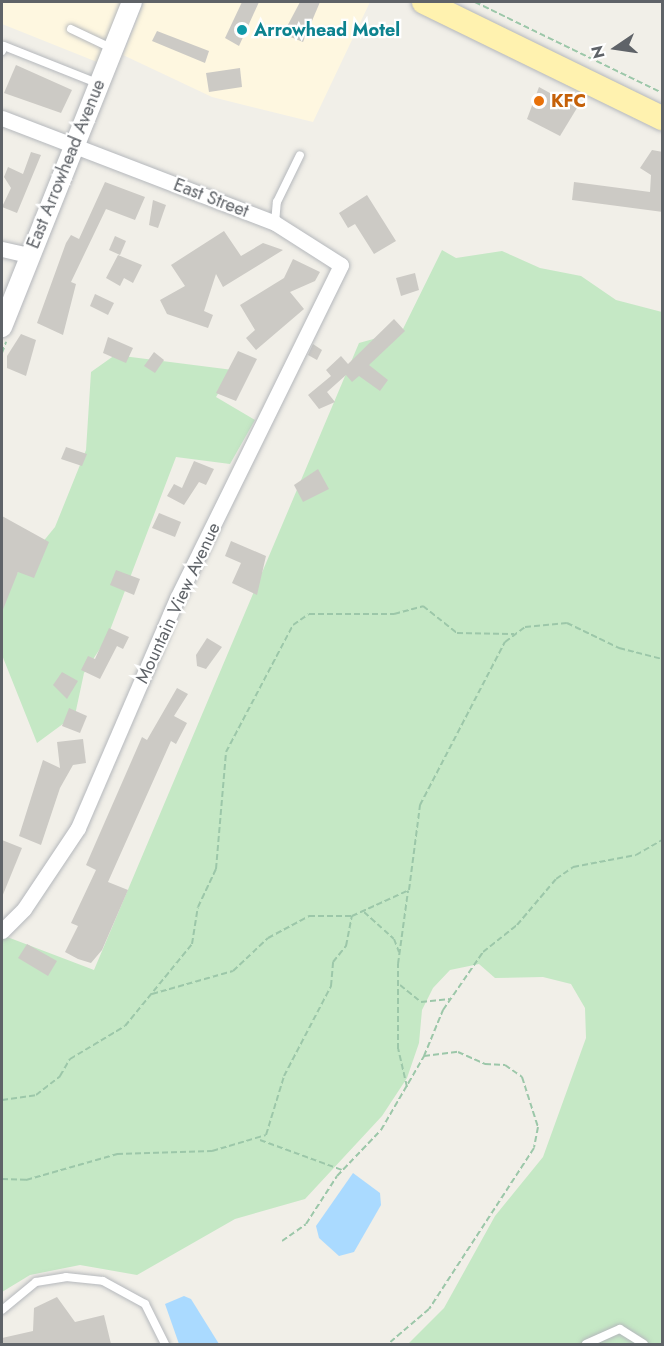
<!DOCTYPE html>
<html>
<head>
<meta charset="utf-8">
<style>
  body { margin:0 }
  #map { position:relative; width:664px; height:1346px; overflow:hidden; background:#f1efe8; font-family:Jost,sans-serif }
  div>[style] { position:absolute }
  .commercial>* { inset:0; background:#fef7e0 }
  .green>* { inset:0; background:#c5e8c5 }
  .water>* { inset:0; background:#aadaff }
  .building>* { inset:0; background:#cccac5 }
  .path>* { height:2px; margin-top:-1px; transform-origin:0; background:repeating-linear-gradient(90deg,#9cc7a9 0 6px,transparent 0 9px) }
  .roads { filter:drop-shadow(0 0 2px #b5b8bc) drop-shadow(0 0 2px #b5b8bc) }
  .service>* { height:8px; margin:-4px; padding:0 4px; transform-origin:4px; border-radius:4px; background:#fff }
  .minor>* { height:15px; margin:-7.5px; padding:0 7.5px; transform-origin:7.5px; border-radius:7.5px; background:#fff }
  .tertiary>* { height:20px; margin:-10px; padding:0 10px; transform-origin:10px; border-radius:10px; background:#fff }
  .primary>* { height:24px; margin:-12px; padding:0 12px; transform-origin:12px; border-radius:12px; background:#fff2af }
  .dots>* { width:16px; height:16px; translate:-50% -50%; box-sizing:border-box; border:3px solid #fff; border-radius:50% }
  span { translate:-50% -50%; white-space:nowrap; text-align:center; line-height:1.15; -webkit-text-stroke:4.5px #fff; paint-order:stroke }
  .culture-label { font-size:18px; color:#0d838f; font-weight:700 }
  .left { translate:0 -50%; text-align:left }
  .food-label { font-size:18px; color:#c56008; font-weight:700 }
  .street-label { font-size:18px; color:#5f6368 }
  .frame { position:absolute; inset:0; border:3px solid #5f6368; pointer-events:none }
  .north { position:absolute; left:586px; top:18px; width:60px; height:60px; -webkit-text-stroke:4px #fff; paint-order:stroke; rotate:257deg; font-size:16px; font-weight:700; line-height:24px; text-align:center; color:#5f6368 }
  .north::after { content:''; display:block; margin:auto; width:21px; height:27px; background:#5f6368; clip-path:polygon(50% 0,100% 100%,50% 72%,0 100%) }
</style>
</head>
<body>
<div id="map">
  <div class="commercial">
    <i style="clip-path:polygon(2px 2px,128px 2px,102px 64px,2px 24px)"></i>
    <i style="clip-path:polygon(144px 2px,370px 2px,313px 122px,212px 97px,123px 55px)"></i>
  </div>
  <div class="green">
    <i style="clip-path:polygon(442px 250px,456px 258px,502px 251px,540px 268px,581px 276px,616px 300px,662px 312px,662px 1344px,408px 1344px,444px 1308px,495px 1216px,543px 1157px,586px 1038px,585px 1008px,571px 984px,543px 977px,495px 978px,479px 964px,450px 970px,433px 988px,422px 1010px,419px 1043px,407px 1078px,382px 1116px,305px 1199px,235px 1219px,137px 1275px,80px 1265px,30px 1275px,2px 1292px,2px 935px,94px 970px,359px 343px,402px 331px)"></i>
    <i style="clip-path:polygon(115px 355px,233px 370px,216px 397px,255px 420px,230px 464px,176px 457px,107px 638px,84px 673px,75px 715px,37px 743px,2px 655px,2px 592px,55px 527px,86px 450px,91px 372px)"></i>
  </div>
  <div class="water">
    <i style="clip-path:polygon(353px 1173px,380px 1193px,381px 1205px,354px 1252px,339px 1256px,319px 1238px,316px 1226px)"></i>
    <i style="clip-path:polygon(184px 1296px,191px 1299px,219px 1344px,179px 1344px,165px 1304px)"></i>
  </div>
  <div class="building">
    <i style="clip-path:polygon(242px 2px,259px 2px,239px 46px,225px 38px)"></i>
    <i style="clip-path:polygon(300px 2px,320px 2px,303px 42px,283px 34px)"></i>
    <i style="clip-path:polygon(157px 31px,209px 51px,205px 63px,152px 41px)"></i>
    <i style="clip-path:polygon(16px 65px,72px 90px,61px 113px,4px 93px)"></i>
    <i style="clip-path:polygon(240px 68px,242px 87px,209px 92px,206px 73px)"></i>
    <i style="clip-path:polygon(539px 87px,577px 108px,560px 136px,527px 119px)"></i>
    <i style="clip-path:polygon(652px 150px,663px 152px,663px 212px,572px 200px,574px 182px,650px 192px,651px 175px,640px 168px)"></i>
    <i style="clip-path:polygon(31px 152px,41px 155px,17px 213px,2px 207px,11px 188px,4px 177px,8px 167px,23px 174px)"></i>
    <i style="clip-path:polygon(105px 182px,145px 197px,135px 220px,106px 209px,71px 282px,76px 284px,63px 335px,37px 323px,66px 243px,71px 235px,79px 239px)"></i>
    <i style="clip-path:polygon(367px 195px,396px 241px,374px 254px,355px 224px,348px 228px,339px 213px)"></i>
    <i style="clip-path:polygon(153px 200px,166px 205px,158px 228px,149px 225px)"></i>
    <i style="clip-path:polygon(224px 231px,241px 256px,263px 243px,283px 250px,223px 287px,216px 274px,204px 311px,213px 315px,208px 328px,167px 314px,160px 300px,185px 286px,171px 265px)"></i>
    <i style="clip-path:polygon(115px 236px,126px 241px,120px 255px,109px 250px)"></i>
    <i style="clip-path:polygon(118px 255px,142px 265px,133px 283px,124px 278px,120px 286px,106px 278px)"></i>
    <i style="clip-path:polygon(293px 259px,320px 272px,315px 281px,290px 292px,304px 309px,256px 350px,246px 338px,255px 330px,240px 305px,284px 278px)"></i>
    <i style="clip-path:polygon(415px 273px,419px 290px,401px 296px,396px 278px)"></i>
    <i style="clip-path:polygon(95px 294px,114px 303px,108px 315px,90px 306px)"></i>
    <i style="clip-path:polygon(394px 319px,405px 331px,369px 365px,388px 380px,380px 391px,359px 376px,352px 382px,346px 375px,327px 392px,335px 402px,319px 409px,308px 395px,331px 376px,326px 370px,341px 356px,348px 364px)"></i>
    <i style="clip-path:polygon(21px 334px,36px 340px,26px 376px,7px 368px,7px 356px)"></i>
    <i style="clip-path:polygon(108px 337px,133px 348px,126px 363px,103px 353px)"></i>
    <i style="clip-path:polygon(313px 344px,322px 350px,317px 360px,308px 355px)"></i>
    <i style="clip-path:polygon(238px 351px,257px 359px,236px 401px,216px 393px)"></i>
    <i style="clip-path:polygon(154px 352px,164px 360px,155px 373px,144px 366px)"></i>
    <i style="clip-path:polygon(66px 447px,87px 454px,82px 466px,61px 459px)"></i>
    <i style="clip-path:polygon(194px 461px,214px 469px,206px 485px,199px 482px,184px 505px,167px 496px,174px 484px,182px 488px)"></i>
    <i style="clip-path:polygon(318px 469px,329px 489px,303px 502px,294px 485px)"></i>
    <i style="clip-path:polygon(159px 513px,181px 522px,175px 537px,152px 528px)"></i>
    <i style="clip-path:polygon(2px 516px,49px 542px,34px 578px,18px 572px,2px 612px)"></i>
    <i style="clip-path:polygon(231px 541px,266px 556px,257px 595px,232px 583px,241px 563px,225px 556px)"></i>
    <i style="clip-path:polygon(116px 570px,140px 579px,134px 595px,110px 585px)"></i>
    <i style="clip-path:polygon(109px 628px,129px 637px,123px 649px,117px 646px,100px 679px,81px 670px,88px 656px,95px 659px)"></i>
    <i style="clip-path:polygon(207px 638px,222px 647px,206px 669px,197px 666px,196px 655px)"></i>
    <i style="clip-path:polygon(62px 672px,78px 681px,67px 699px,53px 685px)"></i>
    <i style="clip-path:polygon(177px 688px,188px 694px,174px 716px,187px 723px,176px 744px,171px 741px,108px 882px,128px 890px,102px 950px,91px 963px,78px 959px,65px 952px,78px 926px,71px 923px,96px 870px,86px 865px,142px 737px,147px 740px)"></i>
    <i style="clip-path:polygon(69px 708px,87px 716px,80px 733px,62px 726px)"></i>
    <i style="clip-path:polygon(83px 739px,86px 763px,73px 765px,60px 788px,41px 845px,19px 836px,43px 760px,60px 768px,57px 742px)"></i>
    <i style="clip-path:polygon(2px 840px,22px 848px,2px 897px)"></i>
    <i style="clip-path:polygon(27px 944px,57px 961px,48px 976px,18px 958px)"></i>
    <i style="clip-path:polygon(57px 1297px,75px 1322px,104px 1315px,111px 1344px,2px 1344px,2px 1338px,33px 1331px,34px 1308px)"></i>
  </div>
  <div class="path">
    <i style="left:475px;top:2px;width:208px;rotate:25.9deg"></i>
    <i style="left:2px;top:353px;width:12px;rotate:-70deg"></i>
    <i style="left:364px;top:912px;width:40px;rotate:42deg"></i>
    <i style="left:394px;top:939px;width:14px;rotate:69deg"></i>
    <i style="left:400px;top:985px;width:27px;rotate:39deg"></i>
    <i style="left:421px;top:1002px;width:29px;rotate:-6deg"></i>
    <i style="left:152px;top:994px;width:84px;rotate:-15.9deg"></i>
    <i style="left:233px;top:971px;width:48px;rotate:-43.3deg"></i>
    <i style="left:268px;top:938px;width:47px;rotate:-28.2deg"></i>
    <i style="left:309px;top:916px;width:43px"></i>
    <i style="left:424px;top:1056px;width:50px;rotate:-67.6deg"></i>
    <i style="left:443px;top:1010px;width:70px;rotate:-55.4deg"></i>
    <i style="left:483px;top:952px;width:43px;rotate:-38.5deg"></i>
    <i style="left:517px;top:925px;width:60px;rotate:-49.7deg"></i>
    <i style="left:556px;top:879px;width:21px;rotate:-35deg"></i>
    <i style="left:573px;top:867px;width:64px;rotate:-10.8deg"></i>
    <i style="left:636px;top:855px;width:30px;rotate:-30deg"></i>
    <i style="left:407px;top:1087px;width:39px;rotate:-103deg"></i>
    <i style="left:398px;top:1049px;width:85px;rotate:-90deg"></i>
    <i style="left:398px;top:964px;width:74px;rotate:-82.2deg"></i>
    <i style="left:2px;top:1100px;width:34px;rotate:-8deg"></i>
    <i style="left:36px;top:1095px;width:31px;rotate:-38deg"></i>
    <i style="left:60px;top:1076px;width:20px;rotate:-60deg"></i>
    <i style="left:70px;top:1059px;width:64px;rotate:-31deg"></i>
    <i style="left:125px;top:1026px;width:106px;rotate:-50.7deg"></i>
    <i style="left:192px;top:944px;width:37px;rotate:-81deg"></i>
    <i style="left:198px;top:907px;width:42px;rotate:-64.7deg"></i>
    <i style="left:216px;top:869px;width:117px;rotate:-85.1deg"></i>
    <i style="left:226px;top:752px;width:144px;rotate:-62.2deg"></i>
    <i style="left:293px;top:625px;width:19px;rotate:-35deg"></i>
    <i style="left:309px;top:614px;width:85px"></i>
    <i style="left:394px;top:614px;width:30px;rotate:-15deg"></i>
    <i style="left:423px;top:606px;width:43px;rotate:38.5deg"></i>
    <i style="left:457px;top:633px;width:57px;rotate:1deg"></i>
    <i style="left:260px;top:1140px;width:87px;rotate:20.1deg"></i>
    <i style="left:2px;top:1179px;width:24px;rotate:2deg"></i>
    <i style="left:26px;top:1180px;width:95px;rotate:-15.9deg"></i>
    <i style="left:117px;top:1154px;width:95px;rotate:-1.8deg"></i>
    <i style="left:212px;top:1151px;width:56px;rotate:-16.5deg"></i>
    <i style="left:266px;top:1135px;width:62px;rotate:-73deg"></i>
    <i style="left:284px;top:1076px;width:102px;rotate:-62.4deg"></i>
    <i style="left:331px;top:986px;width:24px;rotate:-85deg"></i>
    <i style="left:333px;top:962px;width:21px;rotate:-51deg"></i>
    <i style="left:346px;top:946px;width:31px;rotate:-79deg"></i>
    <i style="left:352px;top:916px;width:63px;rotate:-24.5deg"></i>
    <i style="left:409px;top:890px;width:86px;rotate:-82.6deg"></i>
    <i style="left:420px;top:805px;width:184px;rotate:-62.5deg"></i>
    <i style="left:505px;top:642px;width:25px;rotate:-37deg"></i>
    <i style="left:525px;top:627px;width:42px;rotate:-5.4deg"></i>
    <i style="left:567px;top:623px;width:58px;rotate:25.7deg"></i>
    <i style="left:619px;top:648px;width:44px;rotate:14.3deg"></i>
    <i style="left:282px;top:1241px;width:29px;rotate:-35deg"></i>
    <i style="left:306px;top:1224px;width:57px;rotate:-57.1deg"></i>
    <i style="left:337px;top:1176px;width:64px;rotate:-46.3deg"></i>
    <i style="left:381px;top:1130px;width:86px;rotate:-59.8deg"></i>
    <i style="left:424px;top:1056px;width:34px;rotate:-7deg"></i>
    <i style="left:458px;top:1052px;width:30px;rotate:24deg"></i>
    <i style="left:485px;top:1064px;width:20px;rotate:3deg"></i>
    <i style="left:505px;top:1065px;width:21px;rotate:35deg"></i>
    <i style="left:522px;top:1077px;width:52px;rotate:72.3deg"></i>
    <i style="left:538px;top:1127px;width:21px;rotate:101deg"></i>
    <i style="left:534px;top:1148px;width:192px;rotate:123.1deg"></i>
    <i style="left:429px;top:1309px;width:54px;rotate:139.5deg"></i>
  </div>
  <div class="roads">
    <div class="service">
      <i style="left:71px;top:29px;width:47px;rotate:25.5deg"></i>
      <i style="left:2px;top:51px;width:5px;rotate:-68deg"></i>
      <i style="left:4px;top:46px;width:100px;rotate:21.7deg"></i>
      <i style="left:275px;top:223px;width:21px;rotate:-85deg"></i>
      <i style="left:277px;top:202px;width:52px;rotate:-63.9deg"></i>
      <i style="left:2px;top:1310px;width:44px;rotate:-39.5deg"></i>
      <i style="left:36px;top:1282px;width:30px;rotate:-9deg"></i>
      <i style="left:66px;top:1277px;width:37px;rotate:6deg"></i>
      <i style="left:103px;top:1281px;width:48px;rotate:28.7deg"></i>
      <i style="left:145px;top:1304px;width:45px;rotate:63.4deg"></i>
      <i style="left:586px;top:1344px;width:37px;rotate:-24deg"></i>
      <i style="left:620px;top:1329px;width:28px;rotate:32deg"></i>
    </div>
    <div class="minor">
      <i style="left:2px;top:118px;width:292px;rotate:21deg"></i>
      <i style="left:275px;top:223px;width:78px;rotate:32.5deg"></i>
      <i style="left:341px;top:265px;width:371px;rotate:116.2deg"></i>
      <i style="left:177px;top:598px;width:250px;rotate:113.3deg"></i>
      <i style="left:78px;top:828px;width:97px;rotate:123.7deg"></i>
      <i style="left:24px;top:909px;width:31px;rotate:135deg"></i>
      <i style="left:2px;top:249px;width:23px;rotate:13deg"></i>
    </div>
    <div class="tertiary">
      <i style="left:2px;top:327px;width:350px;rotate:-68.2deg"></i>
    </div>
    <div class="primary">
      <i style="left:424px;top:2px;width:265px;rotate:26deg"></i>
    </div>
  </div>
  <div class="dots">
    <i style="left:242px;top:30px;background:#0f9aa8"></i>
    <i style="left:539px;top:101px;background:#e8710a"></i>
  </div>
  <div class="culture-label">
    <span class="left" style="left:254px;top:30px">Arrowhead Motel</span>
  </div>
  <div class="food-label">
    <span class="left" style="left:551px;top:101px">KFC</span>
  </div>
  <div class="street-label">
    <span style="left:66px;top:164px;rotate:-68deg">East Arrowhead Avenue</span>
    <span style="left:211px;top:198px;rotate:21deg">East Street</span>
    <span style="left:178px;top:603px;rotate:-65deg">Mountain View Avenue</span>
  </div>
  <div class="frame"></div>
  <div class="north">N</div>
</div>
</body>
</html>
